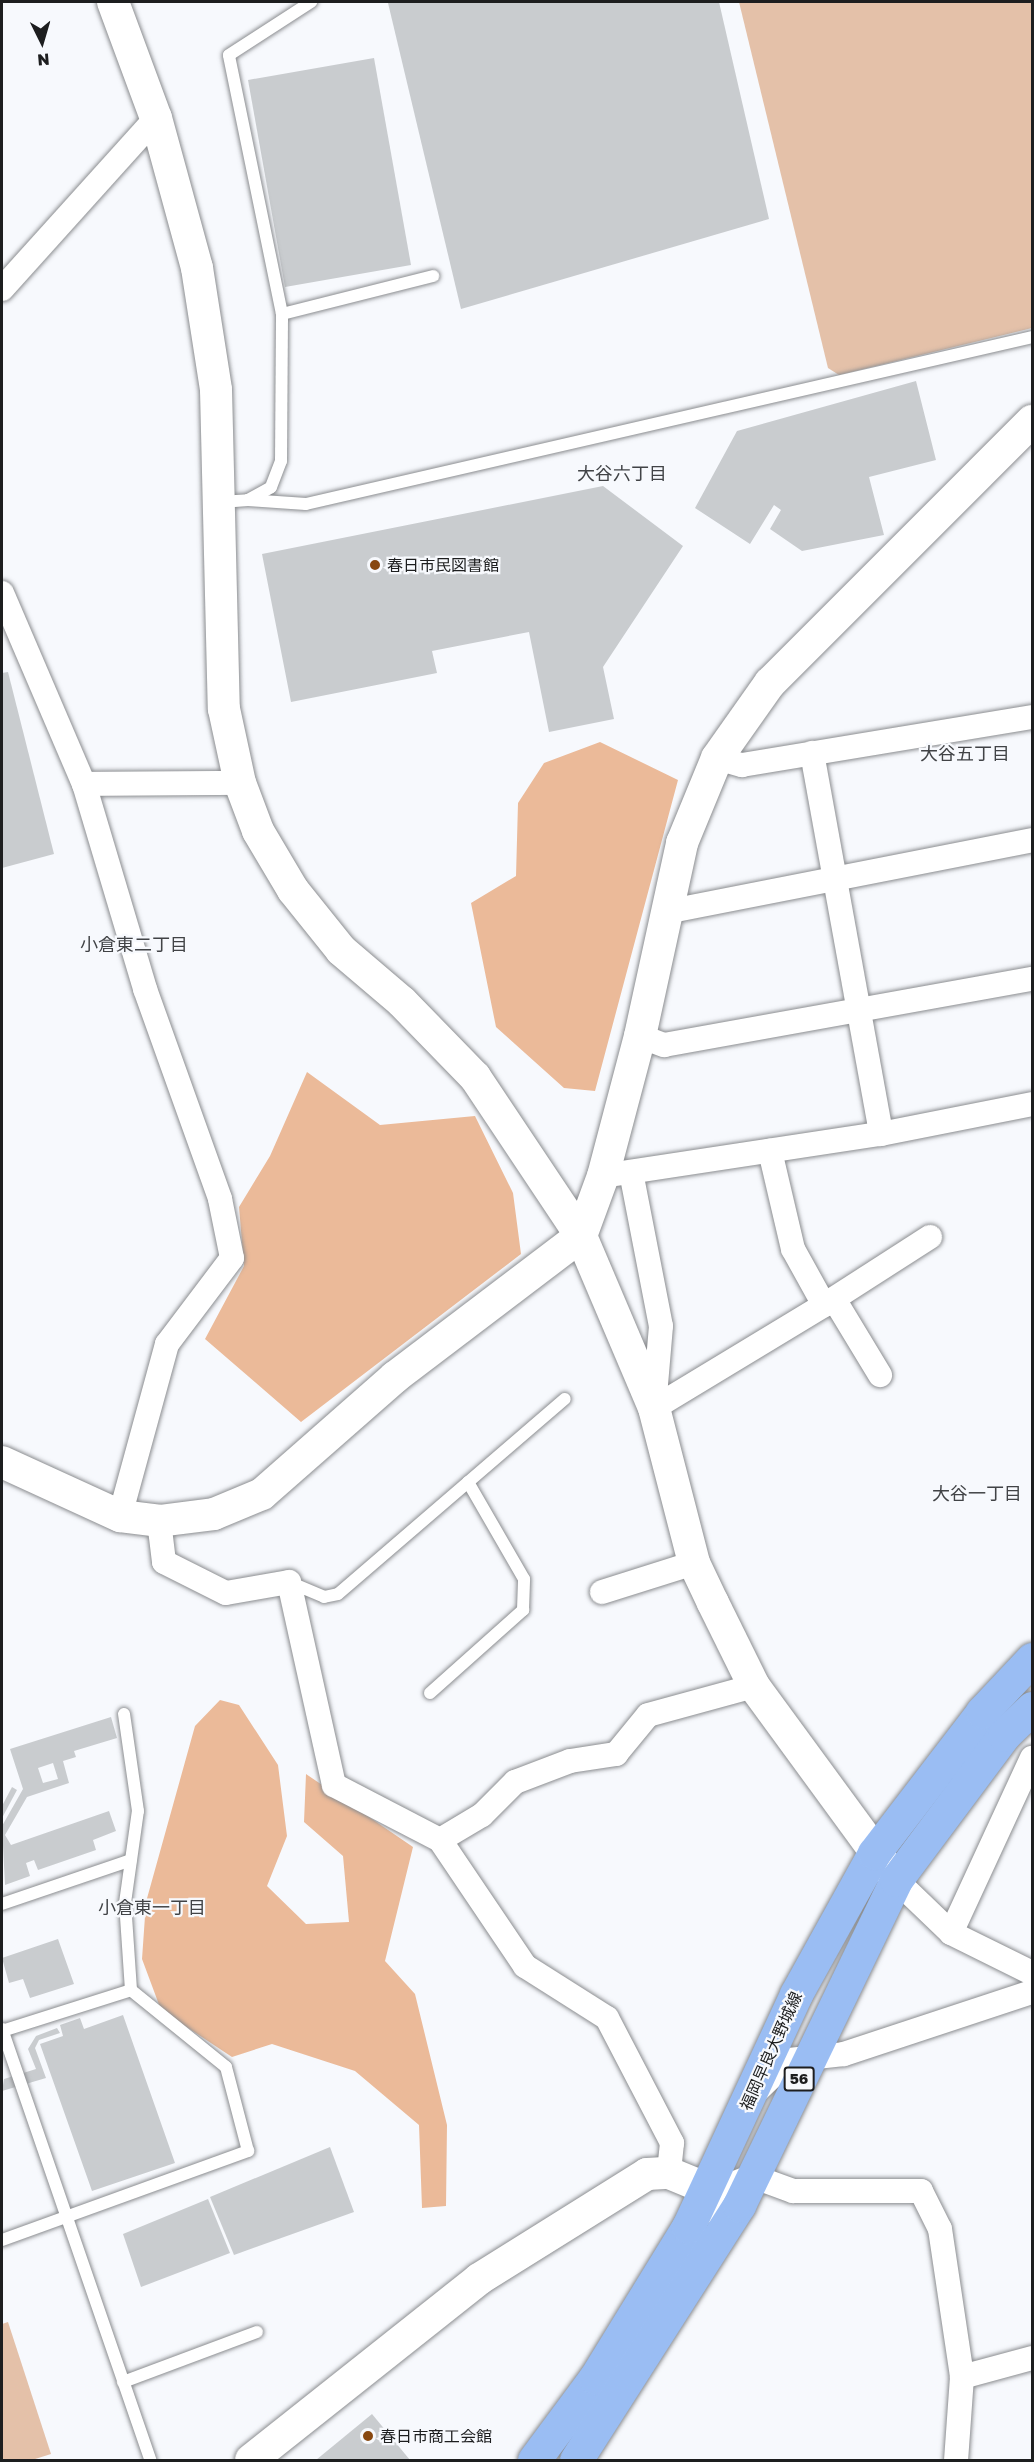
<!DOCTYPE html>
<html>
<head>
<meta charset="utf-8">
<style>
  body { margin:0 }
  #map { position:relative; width:1034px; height:2462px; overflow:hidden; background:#f7f9fd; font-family:"Golos Text","Noto Sans JP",sans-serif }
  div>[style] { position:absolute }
  .green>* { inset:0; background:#e4c1a9 }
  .forest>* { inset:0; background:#ebba99 }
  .building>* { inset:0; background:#c9cccf }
  .roads { filter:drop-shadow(0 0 2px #8b8d90) drop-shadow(0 0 2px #8b8d90) }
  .service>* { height:12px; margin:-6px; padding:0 6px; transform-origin:6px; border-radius:6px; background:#fff }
  .minor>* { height:24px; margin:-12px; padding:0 12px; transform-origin:12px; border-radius:12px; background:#fff }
  .tertiary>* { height:32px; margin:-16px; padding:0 16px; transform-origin:16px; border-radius:16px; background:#fff }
  .primary>* { height:33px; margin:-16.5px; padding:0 16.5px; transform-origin:16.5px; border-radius:16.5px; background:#9abdf3 }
  .dots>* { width:16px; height:16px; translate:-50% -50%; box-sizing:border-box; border:3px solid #f7f9fd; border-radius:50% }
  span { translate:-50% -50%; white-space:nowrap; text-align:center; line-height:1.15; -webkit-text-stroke:4.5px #f7f9fd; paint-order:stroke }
  .shield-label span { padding:2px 4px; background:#f7f9fd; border:2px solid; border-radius:4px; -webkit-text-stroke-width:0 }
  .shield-label { font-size:15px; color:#1d1e1f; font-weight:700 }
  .poi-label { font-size:16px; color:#1d1e1f }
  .left { translate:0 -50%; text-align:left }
  .street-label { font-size:16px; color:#1d1e1f }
  .neighbourhood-label { font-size:18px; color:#414346 }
  .frame { position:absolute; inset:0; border:3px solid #1d1e1f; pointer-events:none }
  .north { position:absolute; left:12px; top:12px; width:60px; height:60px; -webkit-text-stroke:4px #f7f9fd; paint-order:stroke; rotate:175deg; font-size:16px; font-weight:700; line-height:24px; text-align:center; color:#1d1e1f }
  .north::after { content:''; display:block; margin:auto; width:21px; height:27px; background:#1d1e1f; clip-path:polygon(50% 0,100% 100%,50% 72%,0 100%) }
</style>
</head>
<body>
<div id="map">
  <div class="green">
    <i style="clip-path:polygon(739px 2px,1032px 2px,1032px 328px,839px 375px,828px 368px)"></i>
    <i style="clip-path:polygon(8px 2322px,51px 2454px,32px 2460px,2px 2460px,2px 2324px)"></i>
  </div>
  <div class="forest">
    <i style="clip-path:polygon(600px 742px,678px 780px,595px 1091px,564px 1088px,496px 1027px,471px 903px,516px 876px,518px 803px,544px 763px)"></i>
    <i style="clip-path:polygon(307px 1072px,380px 1125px,475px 1116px,513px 1193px,521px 1254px,301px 1422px,205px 1339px,244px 1266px,239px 1207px,270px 1156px)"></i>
    <i style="clip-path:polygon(220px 1700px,239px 1705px,278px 1765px,287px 1836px,267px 1886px,306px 1924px,349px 1922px,343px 1856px,304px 1822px,306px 1774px,413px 1847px,385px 1961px,415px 1994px,447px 2125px,446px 2206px,422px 2208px,419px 2125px,355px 2071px,272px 2044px,232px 2057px,161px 2010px,142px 1959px,146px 1902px,195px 1726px)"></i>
  </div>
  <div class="building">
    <i style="clip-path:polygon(397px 2px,719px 2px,769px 219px,461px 309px,388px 3px)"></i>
    <i style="clip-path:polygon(374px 58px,411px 265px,285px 287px,248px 80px)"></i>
    <i style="clip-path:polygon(916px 381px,936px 460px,869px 477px,884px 535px,802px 551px,770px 529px,781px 510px,774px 505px,750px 544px,695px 508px,737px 431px)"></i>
    <i style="clip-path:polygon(603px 486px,683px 546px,603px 667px,614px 719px,549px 732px,529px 632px,432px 651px,437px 673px,291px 702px,262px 554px)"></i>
    <i style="clip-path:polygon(8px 672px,54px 854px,2px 868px,2px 673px)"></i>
    <i style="clip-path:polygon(evenodd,111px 1717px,117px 1738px,74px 1751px,76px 1757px,63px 1761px,69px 1783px,27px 1797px,5px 1835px,11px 1845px,109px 1811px,116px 1831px,93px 1840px,96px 1850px,38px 1870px,34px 1860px,26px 1863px,30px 1876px,5px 1885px,2px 1826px,23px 1789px,10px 1749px,111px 1717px,53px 1763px,58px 1779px,43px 1783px,38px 1768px,53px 1763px)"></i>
    <i style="clip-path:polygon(12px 1787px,17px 1790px,2px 1818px,2px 1806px)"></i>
    <i style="clip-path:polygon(58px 1939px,74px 1984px,30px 1998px,23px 1979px,9px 1983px,2px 1958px)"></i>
    <i style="clip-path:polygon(123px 2015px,175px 2163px,92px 2191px,40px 2044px,63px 2036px,60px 2025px,80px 2018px,84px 2029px)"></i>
    <i style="clip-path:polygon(57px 2028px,60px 2033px,39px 2040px,35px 2048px,46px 2078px,2px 2091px,4px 2079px,36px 2069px,28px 2049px,36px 2036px)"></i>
    <i style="clip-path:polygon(330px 2147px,354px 2212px,234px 2255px,210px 2197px)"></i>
    <i style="clip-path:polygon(208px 2199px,230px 2253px,141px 2287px,123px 2234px)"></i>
    <i style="clip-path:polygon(372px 2414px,410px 2460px,316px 2460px)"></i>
  </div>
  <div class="roads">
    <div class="service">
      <i style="left:282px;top:314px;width:264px;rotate:-101.6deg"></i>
      <i style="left:229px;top:55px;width:98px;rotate:-32.9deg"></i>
      <i style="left:248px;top:500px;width:58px;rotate:3.9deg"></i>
      <i style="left:306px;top:504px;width:745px;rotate:-12.95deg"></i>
      <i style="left:221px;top:502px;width:27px;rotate:-4deg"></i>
      <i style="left:248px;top:500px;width:26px;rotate:-29deg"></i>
      <i style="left:271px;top:487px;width:28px;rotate:-69deg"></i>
      <i style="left:281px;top:461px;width:147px;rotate:-89.6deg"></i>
      <i style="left:282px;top:314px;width:156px;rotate:-14.1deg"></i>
      <i style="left:289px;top:1582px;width:38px;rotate:23deg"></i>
      <i style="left:324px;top:1597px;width:14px;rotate:-12deg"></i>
      <i style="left:338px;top:1594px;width:299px;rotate:-40.7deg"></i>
      <i style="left:430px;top:1693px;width:125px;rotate:-41.7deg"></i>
      <i style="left:523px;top:1610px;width:31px;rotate:-88deg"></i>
      <i style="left:524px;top:1579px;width:112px;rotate:-120deg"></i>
      <i style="left:2px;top:1904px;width:136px;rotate:-18.8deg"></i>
      <i style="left:2px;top:2029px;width:456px;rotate:71deg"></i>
      <i style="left:2px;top:2031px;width:135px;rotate:-17.6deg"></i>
      <i style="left:2px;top:2240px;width:262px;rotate:-19.9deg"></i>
      <i style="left:248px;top:2151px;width:87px;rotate:-104.7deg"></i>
      <i style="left:226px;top:2067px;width:122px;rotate:-141deg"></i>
      <i style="left:131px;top:1990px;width:87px;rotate:-93.9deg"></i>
      <i style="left:125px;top:1903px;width:93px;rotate:-82deg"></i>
      <i style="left:138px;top:1811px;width:98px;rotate:-98.2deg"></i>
      <i style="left:123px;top:2382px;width:143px;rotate:-20.5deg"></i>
    </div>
    <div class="minor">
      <i style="left:2px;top:289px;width:230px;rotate:-48deg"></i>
      <i style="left:2px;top:593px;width:208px;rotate:66.8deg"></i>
      <i style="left:84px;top:784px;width:214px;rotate:73.4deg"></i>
      <i style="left:145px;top:989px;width:223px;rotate:70.3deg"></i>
      <i style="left:220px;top:1199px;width:60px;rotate:78.5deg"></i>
      <i style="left:232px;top:1258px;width:108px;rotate:127.1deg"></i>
      <i style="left:167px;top:1344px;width:178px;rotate:105.3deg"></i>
      <i style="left:812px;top:753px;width:387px;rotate:79.7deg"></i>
      <i style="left:717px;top:758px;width:26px;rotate:16deg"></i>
      <i style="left:742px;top:765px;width:294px;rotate:-9.4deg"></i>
      <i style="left:84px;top:784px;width:156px;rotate:-0.4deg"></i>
      <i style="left:666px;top:912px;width:373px;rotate:-11.1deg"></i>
      <i style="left:640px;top:1036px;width:26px;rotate:21deg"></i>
      <i style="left:664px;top:1045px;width:374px;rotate:-10.2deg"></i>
      <i style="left:631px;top:1172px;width:157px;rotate:79deg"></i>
      <i style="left:661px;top:1326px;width:82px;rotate:94.9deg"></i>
      <i style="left:654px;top:1408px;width:199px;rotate:-31.2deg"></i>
      <i style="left:824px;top:1305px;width:64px;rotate:-119deg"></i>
      <i style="left:793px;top:1249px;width:101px;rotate:-103.2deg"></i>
      <i style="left:615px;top:1174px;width:269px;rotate:-8.6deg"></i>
      <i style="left:881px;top:1134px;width:154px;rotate:-11.2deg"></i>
      <i style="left:834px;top:1299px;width:89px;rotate:58.8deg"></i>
      <i style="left:824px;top:1305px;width:126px;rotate:-32.7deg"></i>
      <i style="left:159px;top:1521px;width:41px;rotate:83deg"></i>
      <i style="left:164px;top:1562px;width:69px;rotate:26.6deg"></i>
      <i style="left:226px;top:1593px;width:64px;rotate:-9.9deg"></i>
      <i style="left:289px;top:1582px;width:208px;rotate:77.5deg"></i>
      <i style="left:334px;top:1785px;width:119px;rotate:27.4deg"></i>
      <i style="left:440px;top:1840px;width:152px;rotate:56deg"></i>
      <i style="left:525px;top:1966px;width:97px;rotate:32.4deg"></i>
      <i style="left:607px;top:2018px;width:141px;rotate:62.5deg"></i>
      <i style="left:672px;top:2143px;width:30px;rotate:96deg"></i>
      <i style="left:602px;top:1592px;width:96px;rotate:-17.5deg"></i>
      <i style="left:440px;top:1840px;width:49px;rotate:-30.8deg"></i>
      <i style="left:482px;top:1815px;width:47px;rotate:-45deg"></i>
      <i style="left:515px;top:1782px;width:59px;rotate:-20.9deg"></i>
      <i style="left:570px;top:1761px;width:47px;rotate:-8.7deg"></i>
      <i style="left:616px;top:1754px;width:50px;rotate:-50.6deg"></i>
      <i style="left:648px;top:1715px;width:110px;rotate:-15.3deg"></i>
      <i style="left:896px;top:1880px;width:76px;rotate:43.9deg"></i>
      <i style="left:951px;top:1933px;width:90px;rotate:26.3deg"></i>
      <i style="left:951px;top:1933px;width:193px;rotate:-65.2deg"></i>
      <i style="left:756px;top:2092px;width:46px;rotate:-44.1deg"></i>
      <i style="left:789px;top:2060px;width:55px;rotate:-6.2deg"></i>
      <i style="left:844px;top:2054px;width:198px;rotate:-18.3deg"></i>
      <i style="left:700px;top:2215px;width:47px;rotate:-42.4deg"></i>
      <i style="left:735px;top:2183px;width:18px;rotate:-22deg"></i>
      <i style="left:752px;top:2176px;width:44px;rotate:20.1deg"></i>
      <i style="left:793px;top:2191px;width:128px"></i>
      <i style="left:921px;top:2191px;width:42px;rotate:63.4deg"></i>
      <i style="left:940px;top:2229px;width:150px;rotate:81.5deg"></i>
      <i style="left:962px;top:2377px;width:83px;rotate:94.1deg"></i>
      <i style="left:962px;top:2377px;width:73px;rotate:-15.2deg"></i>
    </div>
    <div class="tertiary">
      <i style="left:113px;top:2px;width:124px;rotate:69.7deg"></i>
      <i style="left:156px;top:118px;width:156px;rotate:74.7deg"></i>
      <i style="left:197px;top:268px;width:123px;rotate:81.1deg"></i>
      <i style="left:216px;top:390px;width:319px;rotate:88.6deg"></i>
      <i style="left:224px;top:709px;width:76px;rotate:77.8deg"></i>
      <i style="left:240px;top:783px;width:51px;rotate:69.4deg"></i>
      <i style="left:258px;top:831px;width:69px;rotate:59.3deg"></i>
      <i style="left:293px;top:890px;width:77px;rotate:51.3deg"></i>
      <i style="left:341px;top:950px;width:80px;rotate:40.4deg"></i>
      <i style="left:402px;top:1002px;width:105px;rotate:45.8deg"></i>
      <i style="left:475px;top:1077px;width:191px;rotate:56.3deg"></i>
      <i style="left:581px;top:1236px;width:187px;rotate:67deg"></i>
      <i style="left:654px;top:1408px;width:160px;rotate:75.5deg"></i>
      <i style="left:694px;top:1563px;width:44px;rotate:64.6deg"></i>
      <i style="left:713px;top:1603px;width:93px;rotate:63.7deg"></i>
      <i style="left:754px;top:1686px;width:230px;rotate:53.8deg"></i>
      <i style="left:2px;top:1462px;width:130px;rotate:24.6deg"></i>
      <i style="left:120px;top:1516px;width:39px;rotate:7deg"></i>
      <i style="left:159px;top:1521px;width:55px;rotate:-7.3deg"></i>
      <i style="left:214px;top:1514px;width:52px;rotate:-22.6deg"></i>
      <i style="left:262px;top:1494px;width:177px;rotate:-41.3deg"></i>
      <i style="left:395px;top:1377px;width:233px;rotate:-37.2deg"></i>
      <i style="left:581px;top:1236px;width:64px;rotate:-69.9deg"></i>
      <i style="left:603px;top:1176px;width:145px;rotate:-75.2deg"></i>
      <i style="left:640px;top:1036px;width:198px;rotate:-77.7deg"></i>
      <i style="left:682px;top:843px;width:92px;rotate:-67.6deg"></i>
      <i style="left:717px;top:758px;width:92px;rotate:-54.8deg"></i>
      <i style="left:770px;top:683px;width:371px;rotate:-45deg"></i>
      <i style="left:251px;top:2460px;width:291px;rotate:-38.4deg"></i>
      <i style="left:479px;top:2279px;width:198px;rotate:-32deg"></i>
      <i style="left:647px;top:2174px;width:22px;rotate:-3deg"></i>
      <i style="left:669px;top:2173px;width:42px;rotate:22.3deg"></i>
    </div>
    <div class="primary">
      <i style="left:534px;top:2460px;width:102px;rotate:-53.4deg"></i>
      <i style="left:595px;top:2378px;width:177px;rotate:-58.4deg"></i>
      <i style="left:688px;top:2227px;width:257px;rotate:-65.1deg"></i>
      <i style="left:796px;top:1994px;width:161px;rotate:-61deg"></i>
      <i style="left:874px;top:1853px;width:178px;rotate:-52.5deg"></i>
      <i style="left:982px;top:1712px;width:73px;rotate:-46.7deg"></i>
      <i style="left:576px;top:2460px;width:303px;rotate:-57.4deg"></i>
      <i style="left:739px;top:2205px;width:361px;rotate:-64.2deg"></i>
      <i style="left:896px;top:1880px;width:181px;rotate:-53.3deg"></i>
      <i style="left:1004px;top:1735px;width:39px;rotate:-44deg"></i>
    </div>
  </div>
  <div class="dots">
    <i style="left:375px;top:565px;background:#884810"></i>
    <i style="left:368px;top:2436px;background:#884810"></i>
  </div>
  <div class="shield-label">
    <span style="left:799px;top:2079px">56</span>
  </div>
  <div class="poi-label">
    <span class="left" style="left:387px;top:565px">春日市民図書館</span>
    <span class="left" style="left:380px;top:2436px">春日市商工会館</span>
  </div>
  <div class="street-label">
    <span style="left:771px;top:2051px;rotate:-66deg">福岡早良大野城線</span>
  </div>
  <div class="neighbourhood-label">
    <span style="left:622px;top:473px">大谷六丁目</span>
    <span style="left:965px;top:753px">大谷五丁目</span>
    <span style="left:134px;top:944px">小倉東二丁目</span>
    <span style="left:977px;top:1493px">大谷一丁目</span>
    <span style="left:152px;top:1907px">小倉東一丁目</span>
  </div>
  <div class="frame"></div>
  <div class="north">N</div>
</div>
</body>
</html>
